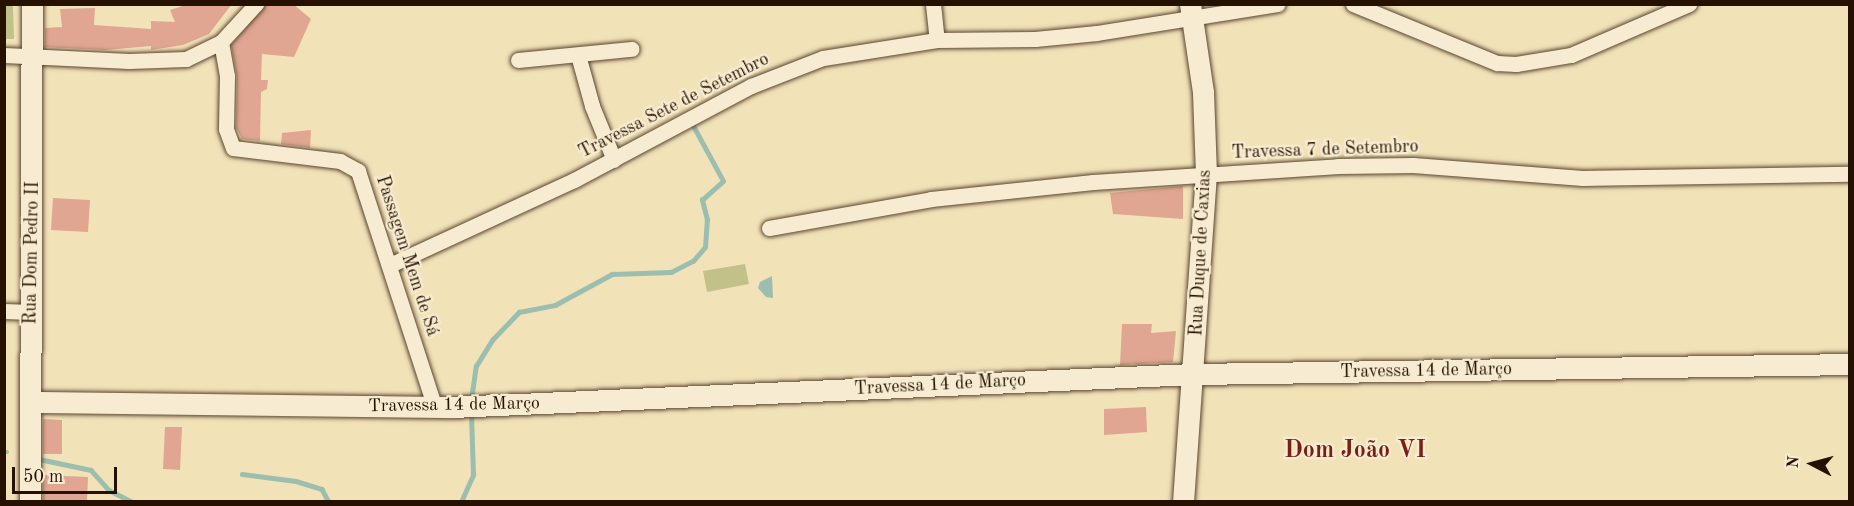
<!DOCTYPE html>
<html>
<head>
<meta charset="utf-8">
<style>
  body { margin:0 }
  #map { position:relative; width:1854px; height:506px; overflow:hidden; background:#f2e2b8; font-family:"Old Standard TT",serif }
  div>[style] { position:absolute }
  .green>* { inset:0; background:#c2c189 }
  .water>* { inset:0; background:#9bbeae }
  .stream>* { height:4.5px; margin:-2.25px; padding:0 2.25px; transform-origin:2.25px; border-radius:2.25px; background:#9bbeae }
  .building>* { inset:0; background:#e0a692 }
  .roads { filter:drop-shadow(0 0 2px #59452e) drop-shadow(0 0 2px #59452e) }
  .street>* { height:15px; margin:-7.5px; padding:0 7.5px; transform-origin:7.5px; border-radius:7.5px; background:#f7ecd1 }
  .secondary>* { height:21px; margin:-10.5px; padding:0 10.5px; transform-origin:10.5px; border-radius:10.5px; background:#f7ecd1 }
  span { translate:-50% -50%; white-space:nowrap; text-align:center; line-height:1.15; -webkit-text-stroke:4.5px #f7ecd1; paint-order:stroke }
  .street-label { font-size:18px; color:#261100 }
  .district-label { font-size:24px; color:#7a1f14; font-weight:700 }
  .frame { position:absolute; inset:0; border:6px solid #261100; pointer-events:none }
  .north { position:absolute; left:1782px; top:434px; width:60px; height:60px; -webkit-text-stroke:4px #f7ecd1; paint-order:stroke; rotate:276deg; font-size:16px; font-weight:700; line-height:24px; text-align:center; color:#261100 }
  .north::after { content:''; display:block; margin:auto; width:21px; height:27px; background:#261100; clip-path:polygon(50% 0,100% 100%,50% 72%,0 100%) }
  .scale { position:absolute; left:12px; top:467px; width:105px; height:27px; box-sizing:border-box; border:3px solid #261100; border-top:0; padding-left:8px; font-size:18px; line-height:21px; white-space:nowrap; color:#261100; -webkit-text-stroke:4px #f7ecd1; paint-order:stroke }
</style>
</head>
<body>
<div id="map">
  <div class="green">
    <i style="clip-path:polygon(5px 4px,13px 5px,14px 39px,5px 39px)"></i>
    <i style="clip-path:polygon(745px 264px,749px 284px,707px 292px,703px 271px)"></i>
  </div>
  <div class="water">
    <i style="clip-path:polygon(772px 276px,773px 298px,766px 297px,758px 288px,760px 282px)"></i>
  </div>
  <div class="stream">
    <i style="left:471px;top:400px;width:34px;rotate:-82deg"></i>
    <i style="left:476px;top:366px;width:31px;rotate:-58deg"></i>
    <i style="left:492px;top:340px;width:39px;rotate:-46deg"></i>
    <i style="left:519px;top:312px;width:37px;rotate:-11deg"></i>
    <i style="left:555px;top:305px;width:65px;rotate:-28.5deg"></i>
    <i style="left:612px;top:274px;width:59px;rotate:-1.9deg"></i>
    <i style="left:671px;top:272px;width:25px;rotate:-27deg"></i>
    <i style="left:693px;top:261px;width:18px;rotate:-49deg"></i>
    <i style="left:705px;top:247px;width:27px;rotate:-86deg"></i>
    <i style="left:707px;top:220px;width:21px;rotate:-104deg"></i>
    <i style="left:702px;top:200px;width:28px;rotate:-42deg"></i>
    <i style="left:723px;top:181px;width:63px;rotate:-118.6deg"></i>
    <i style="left:4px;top:452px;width:3px"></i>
    <i style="left:39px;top:459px;width:53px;rotate:11.9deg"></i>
    <i style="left:91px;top:470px;width:27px;rotate:48deg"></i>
    <i style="left:109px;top:490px;width:27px;rotate:27deg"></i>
    <i style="left:242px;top:474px;width:54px;rotate:7.4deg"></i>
    <i style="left:296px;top:481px;width:27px;rotate:17deg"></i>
    <i style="left:322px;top:489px;width:15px;rotate:62deg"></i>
    <i style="left:461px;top:502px;width:30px;rotate:-66deg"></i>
    <i style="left:473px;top:475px;width:59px;rotate:-91.9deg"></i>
  </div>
  <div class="building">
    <i style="clip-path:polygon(189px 4px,232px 4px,209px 34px,183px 45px,151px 50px,151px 46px,105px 50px,45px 47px,45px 28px,62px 27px,60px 9px,95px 8px,94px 25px,151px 29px,151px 21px,175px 22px,170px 10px)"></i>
    <i style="clip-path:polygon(266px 4px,293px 4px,311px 19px,294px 57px,262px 54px,261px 80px,268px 80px,267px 89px,261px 92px,260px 141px,242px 139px,236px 127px,237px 76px,231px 45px)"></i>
    <i style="clip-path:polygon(311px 130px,310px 148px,281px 144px,282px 133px)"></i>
    <i style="clip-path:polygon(1183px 186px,1183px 219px,1113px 214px,1110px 193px)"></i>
    <i style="clip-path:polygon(53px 198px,90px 200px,88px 232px,51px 230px)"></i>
    <i style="clip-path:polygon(1122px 324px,1152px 324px,1151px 333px,1176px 331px,1173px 362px,1120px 365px)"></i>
    <i style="clip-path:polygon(1146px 407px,1147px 432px,1104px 435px,1104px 409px)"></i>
    <i style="clip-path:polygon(43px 419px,62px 420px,62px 454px,43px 454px)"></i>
    <i style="clip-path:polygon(165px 427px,182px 427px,180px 470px,163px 469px)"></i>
    <i style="clip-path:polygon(43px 475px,88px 477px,87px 501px,43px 501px)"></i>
  </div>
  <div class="roads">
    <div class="street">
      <i style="left:933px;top:4px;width:36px;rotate:84deg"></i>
      <i style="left:1353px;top:4px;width:156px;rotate:22.3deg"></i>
      <i style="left:1497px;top:63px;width:19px;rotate:3deg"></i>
      <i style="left:1516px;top:64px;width:56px;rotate:-9.3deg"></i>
      <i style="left:1571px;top:55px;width:129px;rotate:-23.4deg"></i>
      <i style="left:221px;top:42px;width:35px;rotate:80deg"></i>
      <i style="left:227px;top:76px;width:53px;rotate:91.1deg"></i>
      <i style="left:226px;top:129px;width:20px;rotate:70deg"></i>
      <i style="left:233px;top:148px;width:108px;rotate:6.9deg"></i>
      <i style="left:340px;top:161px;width:21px;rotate:29deg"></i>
      <i style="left:358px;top:171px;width:249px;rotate:72deg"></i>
      <i style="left:4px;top:55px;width:125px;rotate:2.7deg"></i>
      <i style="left:129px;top:61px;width:57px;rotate:-2deg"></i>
      <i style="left:186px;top:59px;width:39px;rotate:-26deg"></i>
      <i style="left:221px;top:42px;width:52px;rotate:-47.4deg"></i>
      <i style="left:578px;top:55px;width:53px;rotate:74.6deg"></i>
      <i style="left:592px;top:106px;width:58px;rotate:67.8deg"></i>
      <i style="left:518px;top:60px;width:114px;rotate:-5.6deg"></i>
      <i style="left:769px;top:228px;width:165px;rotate:-10.1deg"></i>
      <i style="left:931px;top:199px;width:163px;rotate:-6deg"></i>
      <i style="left:1093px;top:182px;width:246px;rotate:-3.7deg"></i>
      <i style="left:1338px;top:166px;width:75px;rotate:-0.8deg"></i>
      <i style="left:1413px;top:165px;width:170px;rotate:4.4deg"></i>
      <i style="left:1583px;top:178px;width:267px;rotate:-0.9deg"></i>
      <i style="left:390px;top:265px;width:203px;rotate:-24.8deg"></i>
      <i style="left:574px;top:180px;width:200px;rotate:-28deg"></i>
      <i style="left:751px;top:86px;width:77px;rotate:-21.3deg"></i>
      <i style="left:823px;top:58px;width:115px;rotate:-9deg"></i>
      <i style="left:937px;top:40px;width:98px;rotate:-0.6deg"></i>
      <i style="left:1035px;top:39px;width:62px;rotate:-5.5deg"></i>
      <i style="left:1097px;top:33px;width:183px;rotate:-9.1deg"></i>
      <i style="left:4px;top:311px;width:27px;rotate:2deg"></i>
    </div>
    <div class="secondary">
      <i style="left:31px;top:402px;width:421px;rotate:0.7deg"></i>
      <i style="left:452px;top:407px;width:743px;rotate:-2.55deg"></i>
      <i style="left:1194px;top:374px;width:656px;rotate:-0.87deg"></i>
      <i style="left:30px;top:502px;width:498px;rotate:-89.8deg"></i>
      <i style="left:1183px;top:502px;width:329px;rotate:-86deg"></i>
      <i style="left:1206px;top:174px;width:82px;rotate:-92.1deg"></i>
      <i style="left:1203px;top:92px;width:89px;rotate:-98.4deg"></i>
    </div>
  </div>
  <div class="street-label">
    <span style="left:674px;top:106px;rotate:-27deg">Travessa Sete de Setembro</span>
    <span style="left:1325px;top:150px;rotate:-2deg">Travessa 7 de Setembro</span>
    <span style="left:32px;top:253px;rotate:-89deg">Rua Dom Pedro II</span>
    <span style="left:1201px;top:253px;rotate:-87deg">Rua Duque de Caxias</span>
    <span style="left:407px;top:256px;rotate:72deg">Passagem Mem de Sá</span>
    <span style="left:1426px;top:371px;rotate:-1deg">Travessa 14 de Março</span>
    <span style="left:940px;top:385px;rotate:-3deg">Travessa 14 de Março</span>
    <span style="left:454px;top:405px;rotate:-1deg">Travessa 14 de Março</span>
  </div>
  <div class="district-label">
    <span style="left:1355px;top:452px">Dom João VI</span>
  </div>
  <div class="frame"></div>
  <div class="north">N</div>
  <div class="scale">50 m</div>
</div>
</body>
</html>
